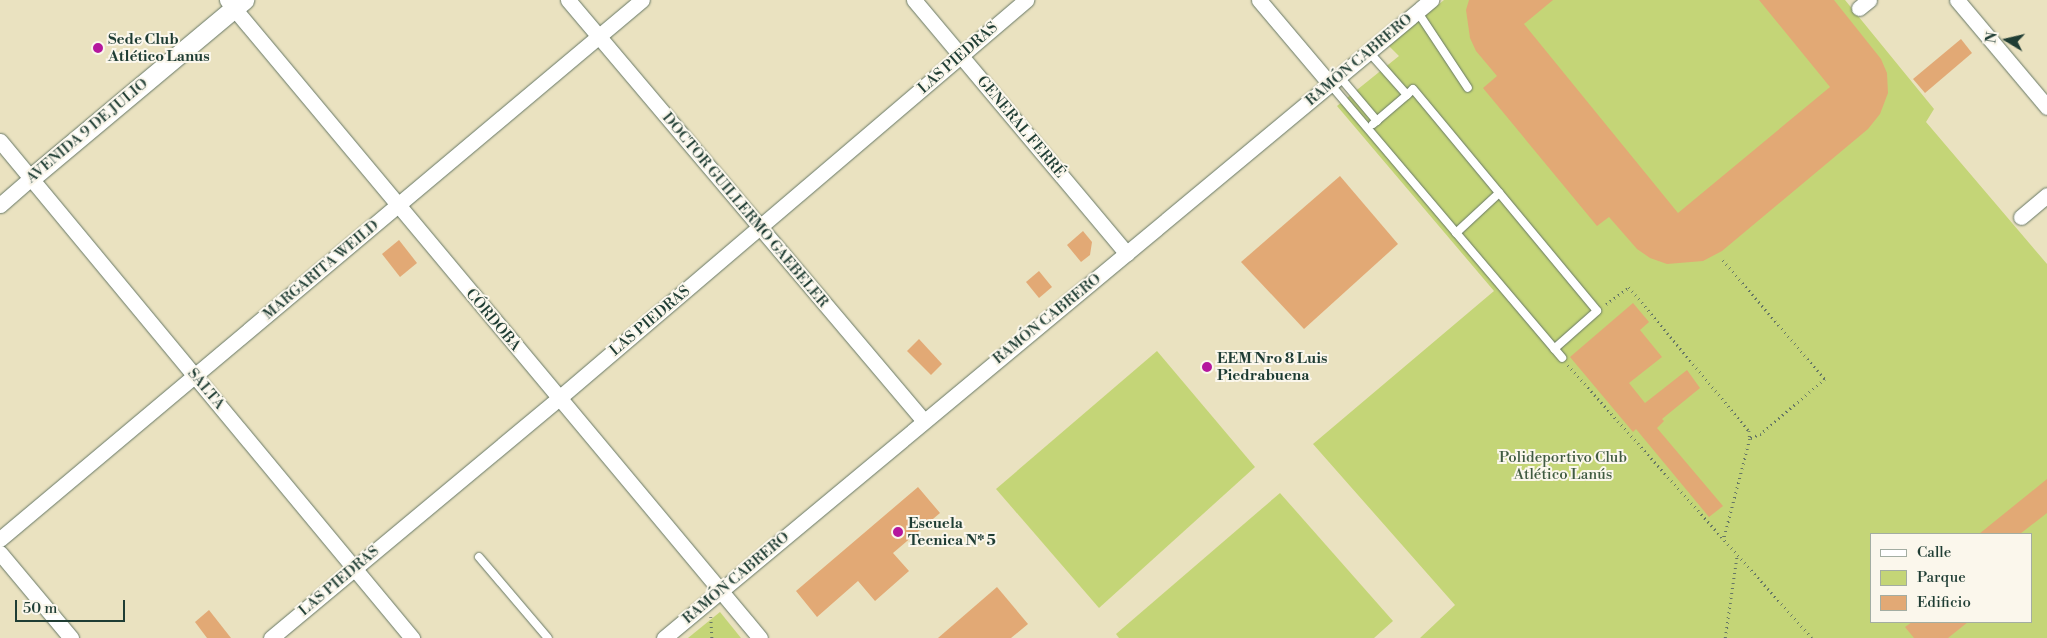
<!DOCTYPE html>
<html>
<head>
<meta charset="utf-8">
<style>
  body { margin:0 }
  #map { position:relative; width:2047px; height:638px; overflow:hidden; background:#eae2c0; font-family:"Libre Bodoni",serif }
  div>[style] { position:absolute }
  .green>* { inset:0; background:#c4d577 }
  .building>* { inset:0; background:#e2a975 }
  .path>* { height:2.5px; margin-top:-1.25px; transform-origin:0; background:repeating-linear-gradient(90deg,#667765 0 1px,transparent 0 5px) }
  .roads { filter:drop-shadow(0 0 1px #667765) drop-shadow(0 0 1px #667765) }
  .service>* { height:8px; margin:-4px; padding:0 4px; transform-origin:4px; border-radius:4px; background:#fff }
  .minor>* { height:15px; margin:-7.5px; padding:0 7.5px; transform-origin:7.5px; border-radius:7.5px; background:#fff }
  .tertiary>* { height:19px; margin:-9.5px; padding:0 9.5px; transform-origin:9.5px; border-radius:9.5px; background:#fff }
  .dots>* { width:14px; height:14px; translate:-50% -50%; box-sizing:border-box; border:2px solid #fbf7ec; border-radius:50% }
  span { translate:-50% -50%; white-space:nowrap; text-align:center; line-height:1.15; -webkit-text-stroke:4px #fbf7ec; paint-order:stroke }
  .poi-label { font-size:15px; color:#1f3d34; font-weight:700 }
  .left { translate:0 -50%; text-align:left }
  .street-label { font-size:15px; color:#1f3d34 }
  .park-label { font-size:15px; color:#405b41 }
  .legend { position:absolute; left:1870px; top:533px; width:162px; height:90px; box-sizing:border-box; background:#fbf7ec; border:1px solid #a3ada2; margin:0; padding:6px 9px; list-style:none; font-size:15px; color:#1f3d34 }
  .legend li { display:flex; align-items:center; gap:10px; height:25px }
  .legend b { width:25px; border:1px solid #a3ada2 }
  .north { position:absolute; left:1982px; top:15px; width:50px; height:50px; -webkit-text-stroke:4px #fbf7ec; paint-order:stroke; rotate:279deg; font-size:14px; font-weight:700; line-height:20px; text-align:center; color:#1f3d34 }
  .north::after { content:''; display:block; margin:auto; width:18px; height:22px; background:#1f3d34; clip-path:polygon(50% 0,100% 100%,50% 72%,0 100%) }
  .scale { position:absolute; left:15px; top:600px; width:110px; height:22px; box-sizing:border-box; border:2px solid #1f3d34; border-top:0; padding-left:6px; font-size:15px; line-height:18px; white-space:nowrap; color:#1f3d34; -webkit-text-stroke:4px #fbf7ec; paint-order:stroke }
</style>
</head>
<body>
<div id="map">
  <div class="green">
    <i style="clip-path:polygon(evenodd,1444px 0,1845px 0,1934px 109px,1926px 122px,2047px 264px,2047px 638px,1420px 638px,1455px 605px,1313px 444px,1494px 291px,1337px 106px,1399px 56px,1389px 46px,1444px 0,1871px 534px,2031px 534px,2031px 622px,1871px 622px,1871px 534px)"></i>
    <i style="clip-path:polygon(1157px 351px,1255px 467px,1099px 608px,996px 489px)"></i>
    <i style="clip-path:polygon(1280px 493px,1393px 621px,1374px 638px,1119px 638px,1116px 634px)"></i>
    <i style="clip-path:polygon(720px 612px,741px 638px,688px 638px)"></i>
  </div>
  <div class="building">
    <i style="clip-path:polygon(1469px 0,1553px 0,1524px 24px,1678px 213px,1830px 87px,1759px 0,1834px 0,1881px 59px,1887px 73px,1888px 93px,1880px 114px,1868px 129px,1722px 251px,1703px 261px,1667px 264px,1650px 258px,1637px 249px,1609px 217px,1597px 226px,1483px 88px,1497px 76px,1476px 51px,1470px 38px,1466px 10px)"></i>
    <i style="clip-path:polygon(1961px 39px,1972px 53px,1925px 93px,1913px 79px)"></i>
    <i style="clip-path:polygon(1340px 176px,1398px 244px,1304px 329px,1241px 262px)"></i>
    <i style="clip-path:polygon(1083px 231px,1092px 242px,1090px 255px,1081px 262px,1067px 245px)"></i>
    <i style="clip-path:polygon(399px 240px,417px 263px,400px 277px,382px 254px)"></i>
    <i style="clip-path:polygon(1039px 271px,1052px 287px,1039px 298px,1026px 282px)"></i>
    <i style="clip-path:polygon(1633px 303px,1649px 322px,1640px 330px,1662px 357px,1629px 383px,1645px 403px,1687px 370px,1700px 388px,1662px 419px,1664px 421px,1657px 428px,1723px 506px,1709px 517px,1636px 429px,1633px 432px,1570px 357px)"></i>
    <i style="clip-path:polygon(919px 339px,942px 364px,931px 375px,907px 351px)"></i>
    <i style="clip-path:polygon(2047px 479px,2047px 513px,2020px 534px,1979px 534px)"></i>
    <i style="clip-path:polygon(918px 487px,940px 513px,893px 553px,909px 571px,875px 601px,858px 581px,817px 617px,796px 591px)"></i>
    <i style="clip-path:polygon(997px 587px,1028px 624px,1011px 638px,938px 638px)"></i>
    <i style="clip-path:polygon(209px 610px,231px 638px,207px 638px,195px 622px)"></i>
    <i style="clip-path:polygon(1912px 622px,1968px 622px,1948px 638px,1914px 638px,1905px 627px)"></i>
  </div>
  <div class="path">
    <i style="left:1723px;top:260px;width:157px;rotate:49.4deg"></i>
    <i style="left:1825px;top:379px;width:84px;rotate:139.3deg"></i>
    <i style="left:1761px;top:434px;width:12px;rotate:156deg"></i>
    <i style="left:1606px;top:304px;width:29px;rotate:-36deg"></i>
    <i style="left:1629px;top:287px;width:187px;rotate:50.2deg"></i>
    <i style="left:1749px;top:431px;width:8px;rotate:83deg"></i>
    <i style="left:1750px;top:439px;width:103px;rotate:104.6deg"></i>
    <i style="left:1568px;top:365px;width:366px;rotate:48.2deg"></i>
    <i style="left:711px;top:617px;width:21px;rotate:87deg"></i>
    <i style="left:1725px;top:638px;width:84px;rotate:-81.8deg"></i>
  </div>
  <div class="roads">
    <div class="service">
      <i style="left:1417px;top:11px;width:92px;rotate:56.5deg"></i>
      <i style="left:1369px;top:52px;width:57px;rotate:48.5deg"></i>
      <i style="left:1407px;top:95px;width:8px;rotate:-45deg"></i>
      <i style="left:1413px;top:89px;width:288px;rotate:50.3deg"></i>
      <i style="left:1597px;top:311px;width:57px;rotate:138.5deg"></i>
      <i style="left:1339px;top:76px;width:59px;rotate:49.8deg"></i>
      <i style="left:1330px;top:84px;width:359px;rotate:49.7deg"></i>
      <i style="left:1373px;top:124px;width:45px;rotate:-40.5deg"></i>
      <i style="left:1456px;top:233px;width:59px;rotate:-42.9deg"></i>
      <i style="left:479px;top:557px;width:106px;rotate:49.6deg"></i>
    </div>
    <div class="minor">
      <i style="left:227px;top:0;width:831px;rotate:50.12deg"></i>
      <i style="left:568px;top:0;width:550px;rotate:49.79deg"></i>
      <i style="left:914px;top:0;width:331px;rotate:50deg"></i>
      <i style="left:1259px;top:0;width:110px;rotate:49.8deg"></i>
      <i style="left:1957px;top:0;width:140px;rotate:49.9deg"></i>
      <i style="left:1859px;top:8px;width:13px;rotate:-39deg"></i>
      <i style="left:0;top:141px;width:646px;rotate:50.34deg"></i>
      <i style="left:0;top:205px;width:41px;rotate:-41.1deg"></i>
      <i style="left:2021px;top:217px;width:34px;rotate:-40deg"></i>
      <i style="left:0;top:539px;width:838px;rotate:-40.02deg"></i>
      <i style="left:0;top:553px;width:111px;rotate:50.1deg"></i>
      <i style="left:271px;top:638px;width:375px;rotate:-39.8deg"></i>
      <i style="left:559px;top:398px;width:614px;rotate:-40.44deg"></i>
      <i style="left:664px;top:638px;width:998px;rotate:-39.75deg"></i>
    </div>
    <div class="tertiary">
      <i style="left:31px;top:178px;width:278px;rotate:-39.9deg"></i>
    </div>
  </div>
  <div class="dots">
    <i style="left:98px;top:48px;background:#b5179e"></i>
    <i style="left:1207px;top:367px;background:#b5179e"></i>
    <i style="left:898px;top:532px;background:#b5179e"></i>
  </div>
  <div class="poi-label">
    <span class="left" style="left:108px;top:48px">Sede Club<br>Atlético Lanus</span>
    <span class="left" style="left:1217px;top:367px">EEM Nro 8 Luis<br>Piedrabuena</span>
    <span class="left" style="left:908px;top:532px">Escuela<br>Tecnica N* 5</span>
  </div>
  <div class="street-label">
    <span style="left:958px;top:58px;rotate:-41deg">LAS PIEDRAS</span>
    <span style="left:1359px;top:60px;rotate:-40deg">RAMÓN CABRERO</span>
    <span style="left:1021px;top:127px;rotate:50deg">GENERAL FERRÉ</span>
    <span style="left:87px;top:131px;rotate:-40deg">AVENIDA 9 DE JULIO</span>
    <span style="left:745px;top:210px;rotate:50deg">DOCTOR GUILLERMO GAEBELER</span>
    <span style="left:321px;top:270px;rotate:-40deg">MARGARITA WEILD</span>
    <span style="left:1047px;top:319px;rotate:-39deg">RAMÓN CABRERO</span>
    <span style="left:493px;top:320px;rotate:50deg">CÓRDOBA</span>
    <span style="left:650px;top:321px;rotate:-40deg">LAS PIEDRAS</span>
    <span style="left:206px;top:389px;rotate:50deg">SALTA</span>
    <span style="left:736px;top:578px;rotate:-40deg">RAMÓN CABRERO</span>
    <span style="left:339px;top:581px;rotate:-40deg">LAS PIEDRAS</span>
  </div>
  <div class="park-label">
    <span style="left:1563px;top:466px">Polideportivo Club<br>Atlético Lanús</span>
  </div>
  <ul class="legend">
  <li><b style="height:6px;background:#fff"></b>Calle</li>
  <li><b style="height:14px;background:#c4d577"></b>Parque</li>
  <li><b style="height:14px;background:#e2a975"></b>Edificio</li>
  </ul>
  <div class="north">N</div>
  <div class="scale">50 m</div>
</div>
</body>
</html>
